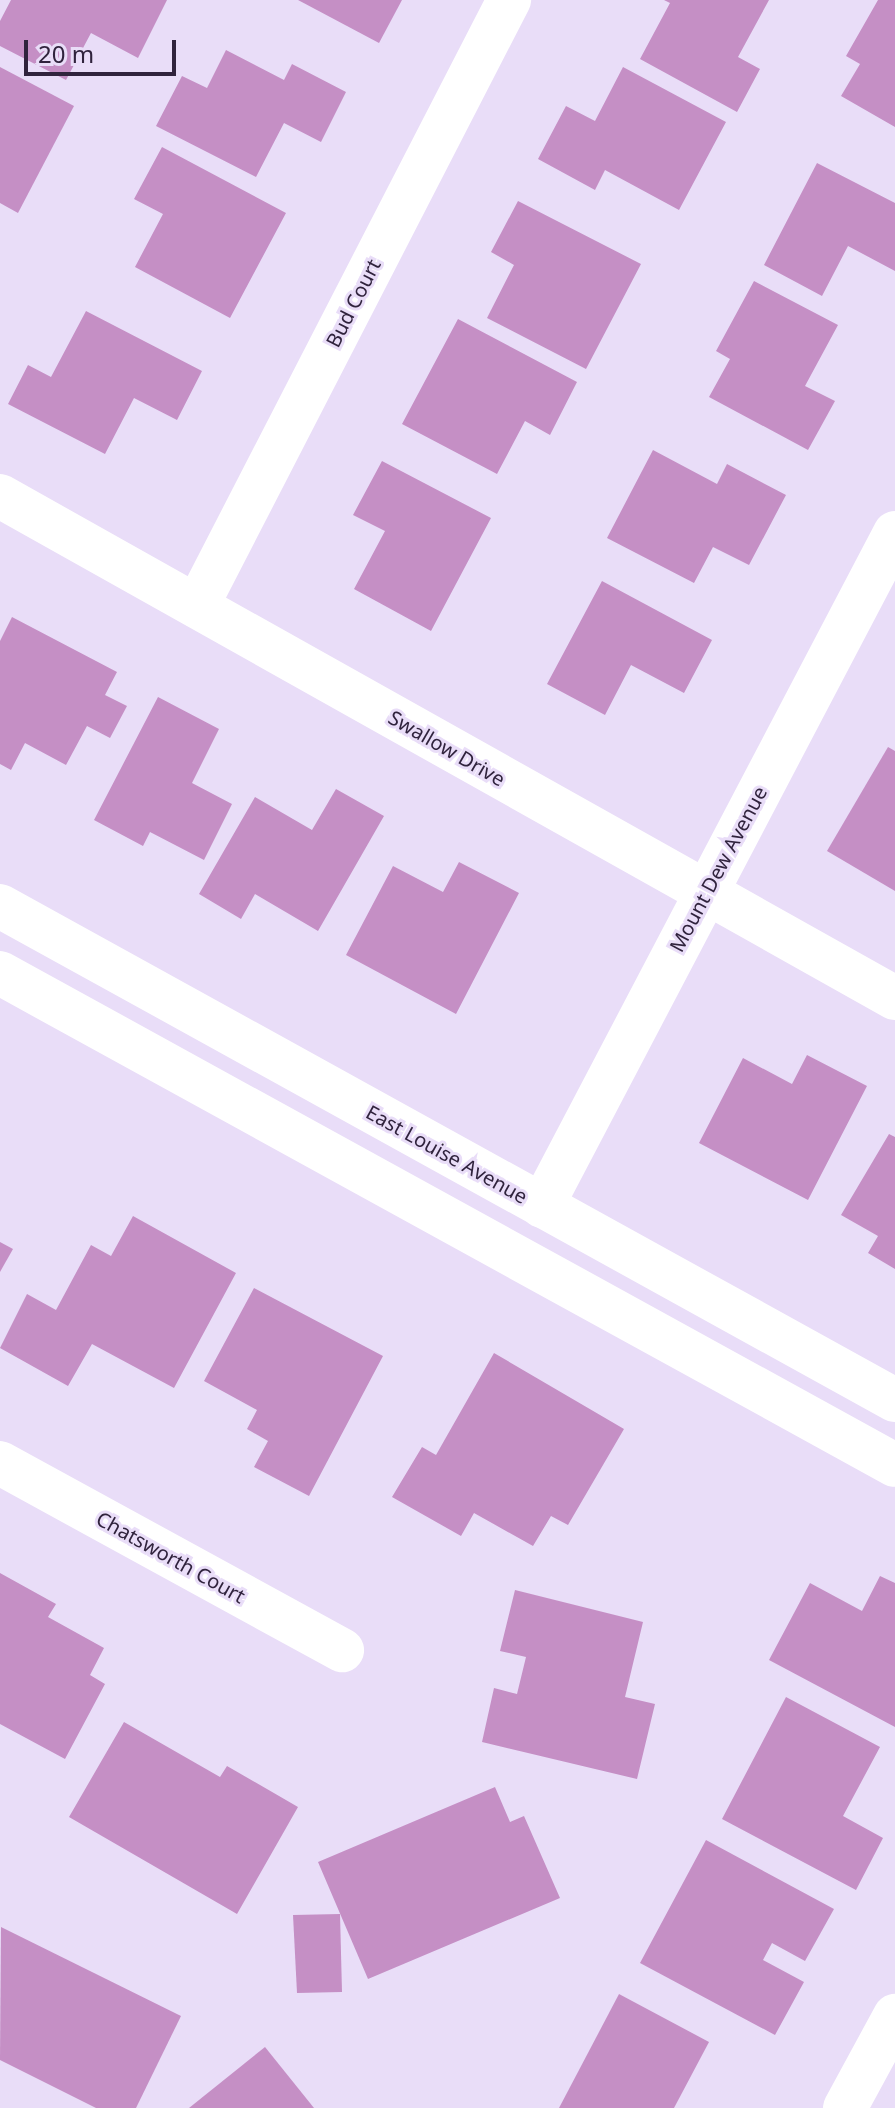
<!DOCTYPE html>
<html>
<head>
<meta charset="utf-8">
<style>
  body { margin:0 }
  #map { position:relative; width:895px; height:2108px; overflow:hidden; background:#e9ddf8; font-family:"Noto Sans",sans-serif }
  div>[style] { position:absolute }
  .building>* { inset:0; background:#c58fc5 }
  .minor>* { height:44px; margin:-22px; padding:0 22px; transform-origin:22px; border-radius:22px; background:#fff }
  span { translate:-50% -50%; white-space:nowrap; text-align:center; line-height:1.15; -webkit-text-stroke:6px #e9ddf8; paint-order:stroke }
  .street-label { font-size:20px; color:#30233d }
  .scale { position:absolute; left:24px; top:40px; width:152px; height:36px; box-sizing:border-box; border:4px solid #30233d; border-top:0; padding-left:10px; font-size:24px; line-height:28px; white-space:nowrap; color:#30233d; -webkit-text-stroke:6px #e9ddf8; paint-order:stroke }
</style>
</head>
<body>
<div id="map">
  <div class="building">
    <i style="clip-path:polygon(11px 0,167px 0,138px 58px,91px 33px,66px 80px,0 46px,0 21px)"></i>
    <i style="clip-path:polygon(298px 0,402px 0,379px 43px)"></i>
    <i style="clip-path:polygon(664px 0,769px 0,738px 57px,760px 69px,737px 112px,640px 59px,670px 3px)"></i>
    <i style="clip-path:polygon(878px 0,895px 0,895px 127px,841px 96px,860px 64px,846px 56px)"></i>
    <i style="clip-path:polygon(226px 50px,284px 80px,292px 64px,346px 92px,321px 142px,284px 123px,256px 177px,156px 126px,182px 76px,207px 88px)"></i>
    <i style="clip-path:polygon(0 67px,74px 106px,18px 213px,0 203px)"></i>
    <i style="clip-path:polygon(623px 67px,726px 122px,679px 210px,605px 170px,595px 190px,538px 159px,566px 106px,595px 121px)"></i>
    <i style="clip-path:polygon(162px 147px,286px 213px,230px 318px,135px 267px,163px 214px,134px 199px)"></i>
    <i style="clip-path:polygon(817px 163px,895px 203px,895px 271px,848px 246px,822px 296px,764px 265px)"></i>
    <i style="clip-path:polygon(518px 201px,641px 264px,586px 369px,487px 318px,514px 265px,491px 252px)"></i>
    <i style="clip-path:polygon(754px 281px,838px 325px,805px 386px,835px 401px,808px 450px,709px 397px,730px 359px,716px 351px)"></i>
    <i style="clip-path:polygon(86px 311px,202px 371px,177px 420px,134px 398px,105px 454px,8px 404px,28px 365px,51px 377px)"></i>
    <i style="clip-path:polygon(458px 319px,577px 382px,550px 435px,525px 421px,497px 474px,402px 424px)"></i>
    <i style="clip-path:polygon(653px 450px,717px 484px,727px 464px,786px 495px,749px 565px,713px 547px,694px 583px,607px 538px)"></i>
    <i style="clip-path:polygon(382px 461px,491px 518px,431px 631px,354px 589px,385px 531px,353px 515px)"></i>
    <i style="clip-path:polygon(602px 581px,712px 640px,684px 693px,631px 665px,605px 715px,547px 684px)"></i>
    <i style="clip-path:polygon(12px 617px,117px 672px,105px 695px,127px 706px,110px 738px,87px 726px,66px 765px,25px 743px,11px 770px,0 764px,0 641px)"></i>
    <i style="clip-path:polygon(158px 697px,219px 729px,192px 783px,232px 804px,204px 860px,150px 832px,143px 846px,94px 820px)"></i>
    <i style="clip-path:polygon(888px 747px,895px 751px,895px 891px,827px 851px)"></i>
    <i style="clip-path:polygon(336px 789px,384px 816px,318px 931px,255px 894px,241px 919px,199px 894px,255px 797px,312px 830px)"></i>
    <i style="clip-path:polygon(459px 862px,519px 893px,456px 1014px,346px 955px,393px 866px,443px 892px)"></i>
    <i style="clip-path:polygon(807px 1055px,867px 1086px,808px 1200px,699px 1143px,743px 1058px,792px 1084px)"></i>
    <i style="clip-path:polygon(889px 1134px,895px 1137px,895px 1269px,868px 1253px,878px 1236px,841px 1215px)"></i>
    <i style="clip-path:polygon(133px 1216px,236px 1273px,174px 1388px,92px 1344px,68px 1386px,0 1348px,27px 1294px,56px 1310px,91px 1245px,111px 1256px)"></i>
    <i style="clip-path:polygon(0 1242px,13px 1249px,0 1272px)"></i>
    <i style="clip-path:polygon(254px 1288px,383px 1356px,309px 1496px,254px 1467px,268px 1441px,247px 1429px,257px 1410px,204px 1381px)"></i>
    <i style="clip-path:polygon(494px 1353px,624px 1429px,568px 1525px,551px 1516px,533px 1546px,474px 1513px,461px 1536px,392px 1497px,422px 1447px,436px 1455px)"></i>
    <i style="clip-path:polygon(0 1573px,56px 1604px,48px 1617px,104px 1648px,90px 1675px,105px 1684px,65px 1759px,0 1724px)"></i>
    <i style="clip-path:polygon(880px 1576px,895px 1583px,895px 1727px,769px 1660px,810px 1583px,862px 1611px)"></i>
    <i style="clip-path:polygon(515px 1590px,643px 1622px,625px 1697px,655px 1704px,637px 1779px,482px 1742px,494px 1688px,517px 1694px,526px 1657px,500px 1651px)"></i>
    <i style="clip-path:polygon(786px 1697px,880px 1747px,843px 1816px,883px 1838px,856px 1890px,722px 1819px)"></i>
    <i style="clip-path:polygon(124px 1722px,220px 1777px,227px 1766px,298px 1807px,237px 1914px,69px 1817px)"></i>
    <i style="clip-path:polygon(495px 1787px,510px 1822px,524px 1816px,560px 1898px,368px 1979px,318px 1862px)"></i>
    <i style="clip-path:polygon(706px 1840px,834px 1909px,805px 1961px,772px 1943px,763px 1960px,804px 1982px,775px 2035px,640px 1963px)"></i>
    <i style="clip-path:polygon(340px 1914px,342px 1992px,297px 1993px,293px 1915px)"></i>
    <i style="clip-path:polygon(1px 1927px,181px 2016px,136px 2108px,96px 2108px,0 2060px)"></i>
    <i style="clip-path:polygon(619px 1994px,709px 2042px,674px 2108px,559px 2108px)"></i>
    <i style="clip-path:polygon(265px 2047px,314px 2108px,189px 2108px)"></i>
  </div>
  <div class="minor">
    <i style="left:0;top:496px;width:1026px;rotate:29.29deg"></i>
    <i style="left:197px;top:606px;width:682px;rotate:-62.76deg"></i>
    <i style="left:0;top:906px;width:1022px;rotate:28.9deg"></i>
    <i style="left:0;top:973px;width:1021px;rotate:28.8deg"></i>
    <i style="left:542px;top:1206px;width:760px;rotate:-62.32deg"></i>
    <i style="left:0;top:1463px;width:390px;rotate:28.7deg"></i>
    <i style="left:845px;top:2108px;width:105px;rotate:-61.5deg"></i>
  </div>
  <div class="street-label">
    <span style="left:353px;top:303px;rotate:-63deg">Bud Court</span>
    <span style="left:447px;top:748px;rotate:30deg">Swallow Drive</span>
    <span style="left:718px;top:869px;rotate:-62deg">Mount Dew Avenue</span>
    <span style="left:447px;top:1154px;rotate:29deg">East Louise Avenue</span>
    <span style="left:171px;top:1557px;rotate:29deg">Chatsworth Court</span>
  </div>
  <div class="scale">20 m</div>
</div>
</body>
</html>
